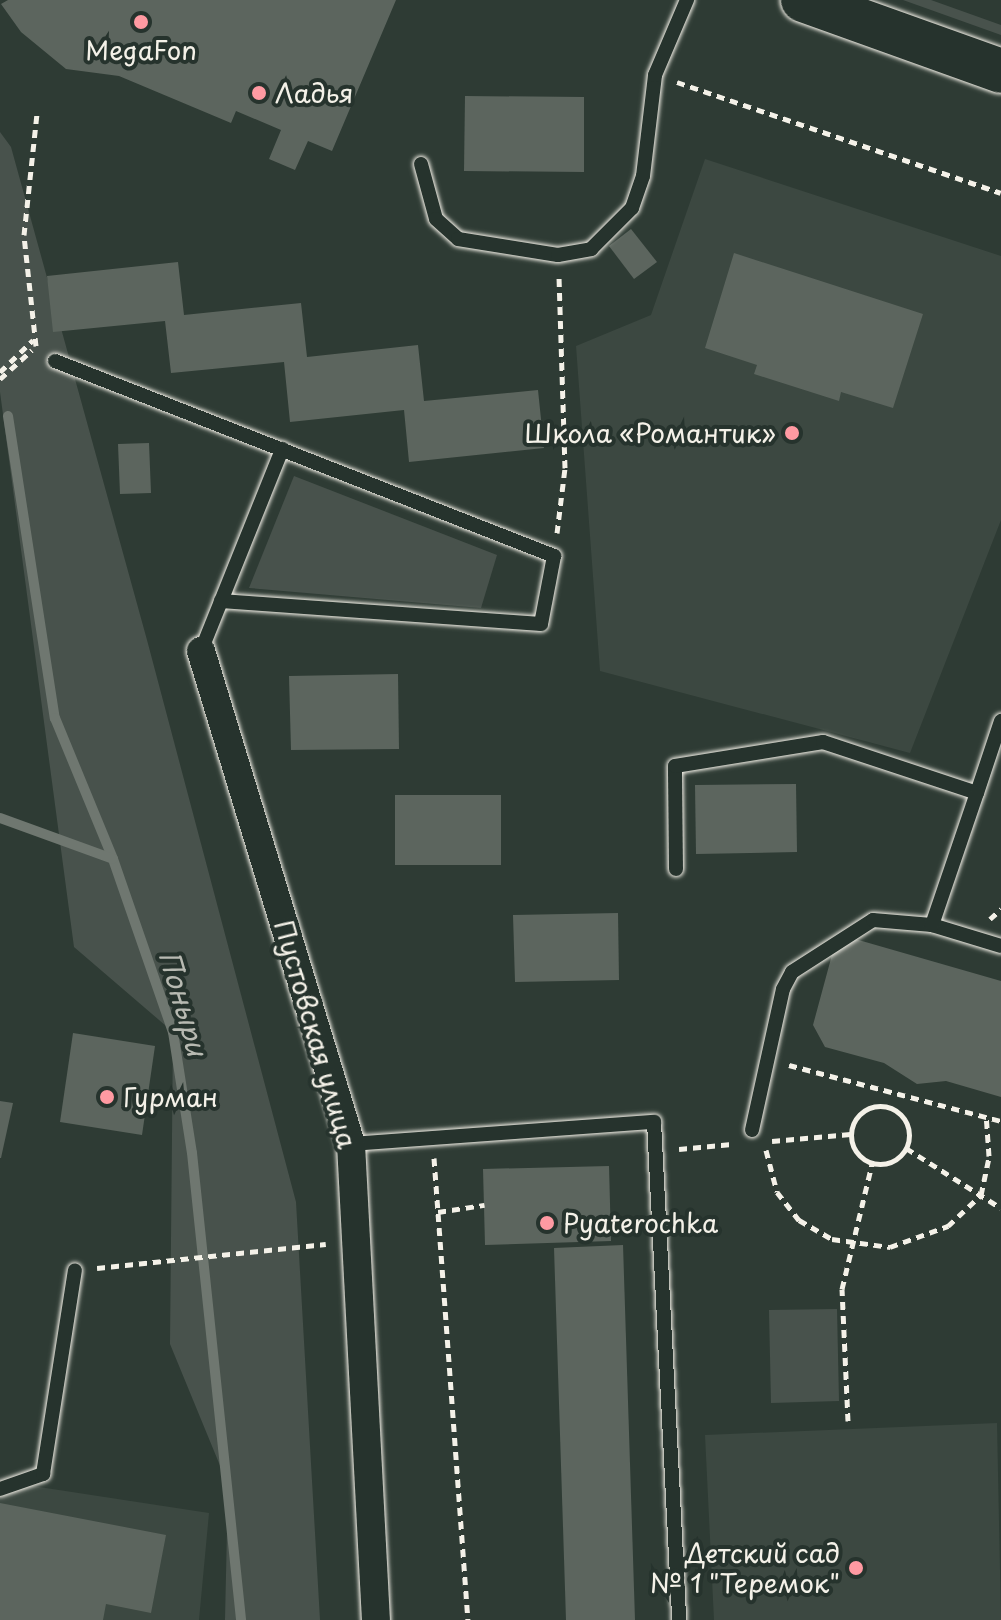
<!DOCTYPE html>
<html>
<head>
<meta charset="utf-8">
<style>
  body { margin:0 }
  #map { position:relative; width:1001px; height:1620px; overflow:hidden; background:#2e3b34; font-family:"Playpen Sans",sans-serif }
  div>[style] { position:absolute }
  .built>* { inset:0; background:#3c4841 }
  .green>* { inset:0; background:#48524c }
  .stream>* { height:10px; margin:-5px; padding:0 5px; transform-origin:5px; border-radius:5px; background:#6f7770 }
  .building>* { inset:0; background:#5c655e }
  .path>* { height:5px; margin-top:-2.5px; transform-origin:0; background:repeating-linear-gradient(90deg,#f4f1e8 0 8px,transparent 0 14px) }
  .path>.ring { margin:-2.5px; padding:0; box-sizing:content-box; background:none; border:5px solid #f4f1e8; border-radius:50% }
  .roads { filter:drop-shadow(0 0 2px #f4f1e8) drop-shadow(0 0 2px #f4f1e8) }
  .service>* { height:14px; margin:-7px; padding:0 7px; transform-origin:7px; border-radius:7px; background:#26332d }
  .minor>* { height:28px; margin:-14px; padding:0 14px; transform-origin:14px; border-radius:14px; background:#26332d }
  .primary>* { height:44px; margin:-22px; padding:0 22px; transform-origin:22px; border-radius:22px; background:#26332d }
  .dots>* { width:22px; height:22px; translate:-50% -50%; box-sizing:border-box; border:4px solid #26332d; border-radius:50% }
  span { translate:-50% -50%; white-space:nowrap; text-align:center; line-height:1.15; -webkit-text-stroke:8px #26332d; paint-order:stroke }
  .poi-label { font-size:26px; color:#f4f1e8 }
  .left { translate:0 -50%; text-align:left }
  .right { translate:-100% -50%; text-align:right }
  .street-label { font-size:26px; color:#f4f1e8 }
  .water-label { font-size:28px; color:#b8bab2; font-style:italic }
</style>
</head>
<body>
<div id="map">
  <div class="built">
    <i style="clip-path:polygon(705px 159px,1001px 256px,1001px 520px,910px 753px,600px 671px,576px 346px,651px 315px)"></i>
    <i style="clip-path:polygon(997px 1423px,1001px 1620px,714px 1620px,705px 1435px)"></i>
    <i style="clip-path:polygon(0 1481px,209px 1513px,199px 1620px,0 1620px)"></i>
  </div>
  <div class="green">
    <i style="clip-path:polygon(903px 0,931px 0,1001px 25px,1001px 35px)"></i>
    <i style="clip-path:polygon(0 132px,11px 147px,147px 640px,296px 1202px,320px 1620px,225px 1620px,228px 1485px,170px 1344px,173px 1032px,74px 947px,0 392px)"></i>
    <i style="clip-path:polygon(294px 476px,497px 555px,481px 608px,249px 588px)"></i>
    <i style="clip-path:polygon(837px 1309px,839px 1401px,771px 1403px,769px 1310px)"></i>
  </div>
  <div class="stream">
    <i style="left:8px;top:416px;width:306px;rotate:81.2deg"></i>
    <i style="left:55px;top:718px;width:152px;rotate:67.6deg"></i>
    <i style="left:113px;top:859px;width:183px;rotate:70.9deg"></i>
    <i style="left:173px;top:1032px;width:122px;rotate:81.1deg"></i>
    <i style="left:192px;top:1153px;width:470px;rotate:84deg"></i>
    <i style="left:0;top:818px;width:120px;rotate:19.9deg"></i>
  </div>
  <div class="building">
    <i style="clip-path:polygon(8px 0,396px 0,332px 151px,308px 141px,295px 170px,269px 159px,281px 130px,236px 111px,231px 123px,119px 76px,66px 69px,21px 32px,1px 4px)"></i>
    <i style="clip-path:polygon(465px 96px,584px 97px,584px 172px,464px 171px)"></i>
    <i style="clip-path:polygon(631px 229px,657px 262px,634px 279px,609px 246px)"></i>
    <i style="clip-path:polygon(734px 253px,923px 314px,893px 408px,841px 392px,839px 401px,754px 374px,757px 365px,705px 348px)"></i>
    <i style="clip-path:polygon(178px 262px,184px 315px,301px 303px,307px 357px,418px 345px,424px 401px,538px 390px,544px 448px,409px 462px,404px 410px,290px 422px,284px 362px,171px 373px,165px 321px,53px 332px,47px 276px)"></i>
    <i style="clip-path:polygon(149px 443px,151px 493px,120px 494px,118px 444px)"></i>
    <i style="clip-path:polygon(398px 674px,399px 749px,291px 750px,289px 676px)"></i>
    <i style="clip-path:polygon(796px 784px,797px 852px,696px 854px,695px 785px)"></i>
    <i style="clip-path:polygon(395px 795px,501px 795px,501px 865px,395px 865px)"></i>
    <i style="clip-path:polygon(618px 913px,619px 980px,515px 982px,513px 915px)"></i>
    <i style="clip-path:polygon(855px 939px,1001px 981px,1001px 1097px,946px 1081px,917px 1084px,884px 1063px,825px 1047px,813px 1025px,833px 951px)"></i>
    <i style="clip-path:polygon(73px 1033px,155px 1046px,142px 1135px,60px 1122px)"></i>
    <i style="clip-path:polygon(0 1101px,13px 1103px,1px 1158px,0 1158px)"></i>
    <i style="clip-path:polygon(609px 1166px,611px 1241px,485px 1245px,483px 1169px)"></i>
    <i style="clip-path:polygon(623px 1245px,635px 1620px,566px 1620px,554px 1248px)"></i>
    <i style="clip-path:polygon(0 1503px,166px 1535px,151px 1613px,106px 1604px,103px 1620px,0 1620px)"></i>
  </div>
  <div class="path">
    <i style="left:677px;top:82px;width:342px;rotate:18.9deg"></i>
    <i style="left:36px;top:346px;width:112px;rotate:-96.2deg"></i>
    <i style="left:24px;top:235px;width:123px;rotate:-83.9deg"></i>
    <i style="left:0;top:372px;width:46px;rotate:-44.1deg"></i>
    <i style="left:0;top:379px;width:43px;rotate:-42.2deg"></i>
    <i style="left:557px;top:533px;width:65px;rotate:-83deg"></i>
    <i style="left:565px;top:468px;width:192px;rotate:-91.8deg"></i>
    <i style="left:990px;top:919px;width:15px;rotate:-42deg"></i>
    <i style="left:789px;top:1065px;width:219px;rotate:14.8deg"></i>
    <i class="ring" style="left:851px;top:1106px;width:53px;height:53px"></i>
    <i style="left:772px;top:1141px;width:79px;rotate:-5.1deg"></i>
    <i style="left:906px;top:1148px;width:112px;rotate:32.3deg"></i>
    <i style="left:679px;top:1149px;width:53px;rotate:-5.4deg"></i>
    <i style="left:766px;top:1150px;width:43px;rotate:75.3deg"></i>
    <i style="left:777px;top:1192px;width:36px;rotate:52deg"></i>
    <i style="left:799px;top:1220px;width:38px;rotate:30deg"></i>
    <i style="left:832px;top:1239px;width:59px;rotate:7.9deg"></i>
    <i style="left:890px;top:1247px;width:62px;rotate:-19.9deg"></i>
    <i style="left:948px;top:1226px;width:45px;rotate:-43.2deg"></i>
    <i style="left:981px;top:1195px;width:40px;rotate:-78deg"></i>
    <i style="left:989px;top:1156px;width:39px;rotate:-94deg"></i>
    <i style="left:434px;top:1158px;width:463px;rotate:85.8deg"></i>
    <i style="left:438px;top:1212px;width:47px;rotate:-8.7deg"></i>
    <i style="left:97px;top:1268px;width:230px;rotate:-6deg"></i>
    <i style="left:848px;top:1421px;width:132px;rotate:-92.6deg"></i>
    <i style="left:842px;top:1289px;width:129px;rotate:-76.5deg"></i>
  </div>
  <div class="roads">
    <div class="service">
      <i style="left:421px;top:164px;width:57px;rotate:74.7deg"></i>
      <i style="left:436px;top:219px;width:30px;rotate:42deg"></i>
      <i style="left:458px;top:239px;width:101px;rotate:9.1deg"></i>
      <i style="left:558px;top:255px;width:34px;rotate:-10deg"></i>
      <i style="left:591px;top:249px;width:58px;rotate:-45deg"></i>
      <i style="left:632px;top:208px;width:34px;rotate:-71deg"></i>
      <i style="left:643px;top:176px;width:102px;rotate:-83.2deg"></i>
      <i style="left:655px;top:75px;width:82px;rotate:-66.9deg"></i>
      <i style="left:55px;top:361px;width:536px;rotate:21.34deg"></i>
      <i style="left:554px;top:556px;width:69px;rotate:100.8deg"></i>
      <i style="left:541px;top:624px;width:321px;rotate:-175.9deg"></i>
      <i style="left:201px;top:651px;width:218px;rotate:-68.1deg"></i>
      <i style="left:676px;top:869px;width:103px;rotate:-90.6deg"></i>
      <i style="left:675px;top:766px;width:150px;rotate:-9.2deg"></i>
      <i style="left:823px;top:742px;width:162px;rotate:18.3deg"></i>
      <i style="left:977px;top:793px;width:76px;rotate:-71.6deg"></i>
      <i style="left:932px;top:925px;width:72px;rotate:16.9deg"></i>
      <i style="left:752px;top:1130px;width:144px;rotate:-77.6deg"></i>
      <i style="left:783px;top:989px;width:19px;rotate:-62deg"></i>
      <i style="left:792px;top:972px;width:96px;rotate:-32.7deg"></i>
      <i style="left:873px;top:920px;width:59px;rotate:4.8deg"></i>
      <i style="left:932px;top:925px;width:139px;rotate:-71.2deg"></i>
      <i style="left:351px;top:1144px;width:304px;rotate:-4.2deg"></i>
      <i style="left:654px;top:1122px;width:499px;rotate:87.1deg"></i>
      <i style="left:0;top:1489px;width:46px;rotate:-19.2deg"></i>
      <i style="left:43px;top:1474px;width:206px;rotate:-81.1deg"></i>
    </div>
    <div class="minor">
      <i style="left:201px;top:651px;width:515px;rotate:73.08deg"></i>
      <i style="left:351px;top:1144px;width:477px;rotate:87deg"></i>
    </div>
    <div class="primary">
      <i style="left:803px;top:0;width:210px;rotate:19.7deg"></i>
    </div>
  </div>
  <div class="dots">
    <i style="left:141px;top:22px;background:#ff9aa2"></i>
    <i style="left:259px;top:93px;background:#ff9aa2"></i>
    <i style="left:792px;top:433px;background:#ff9aa2"></i>
    <i style="left:107px;top:1097px;background:#ff9aa2"></i>
    <i style="left:547px;top:1223px;background:#ff9aa2"></i>
    <i style="left:856px;top:1568px;background:#ff9aa2"></i>
  </div>
  <div class="poi-label">
    <span style="left:141px;top:50px">MegaFon</span>
    <span class="left" style="left:275px;top:93px">Ладья</span>
    <span class="right" style="left:776px;top:433px">Школа «Романтик»</span>
    <span class="left" style="left:123px;top:1097px">Гурман</span>
    <span class="left" style="left:563px;top:1223px">Pyaterochka</span>
    <span class="right" style="left:840px;top:1568px">Детский сад<br>№ 1 "Теремок"</span>
  </div>
  <div class="street-label">
    <span style="left:316px;top:1034px;rotate:74deg">Пустовская улица</span>
  </div>
  <div class="water-label">
    <span style="left:184px;top:1003px;rotate:74deg">Поныри</span>
  </div>
</div>
</body>
</html>
